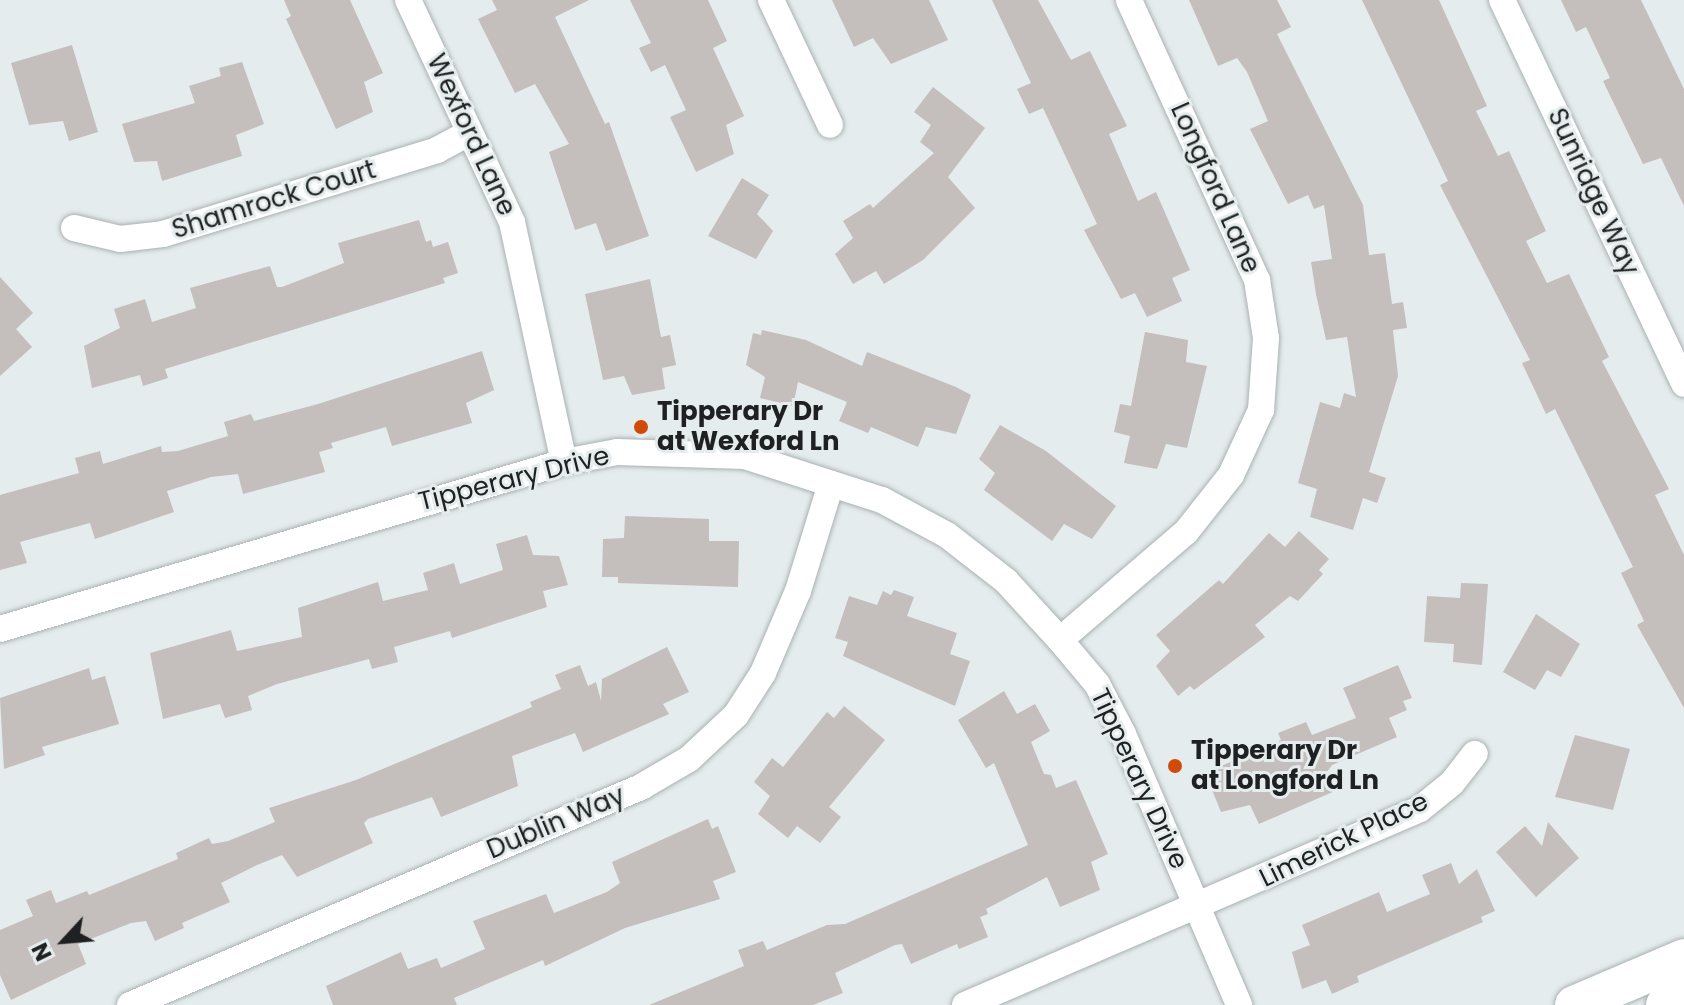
<!DOCTYPE html>
<html>
<head>
<meta charset="utf-8">
<style>
  body { margin:0 }
  #map { position:relative; width:1684px; height:1005px; overflow:hidden; background:#e5eced; font-family:Poppins,sans-serif }
  div>[style] { position:absolute }
  .building>* { inset:0; background:#c4bebc }
  .roads { filter:drop-shadow(0 0 2px #aab1b2) drop-shadow(0 0 2px #aab1b2) }
  .minor>* { height:26px; margin:-13px; padding:0 13px; transform-origin:13px; border-radius:13px; background:#fff }
  .secondary>* { height:38px; margin:-19px; padding:0 19px; transform-origin:19px; border-radius:19px; background:#fff }
  .dots>* { width:22px; height:22px; translate:-50% -50%; box-sizing:border-box; border:4px solid #e5eced; border-radius:50% }
  span { translate:-50% -50%; white-space:nowrap; text-align:center; line-height:1.15; -webkit-text-stroke:6px #e5eced; paint-order:stroke }
  .street-label { font-size:26px; color:#1e2021 }
  .poi-label { font-size:26px; color:#1e2021; font-weight:700 }
  .left { translate:0 -50%; text-align:left }
  .north { position:absolute; left:24px; top:901px; width:80px; height:80px; -webkit-text-stroke:6px #e5eced; paint-order:stroke; rotate:244deg; font-size:22px; font-weight:700; line-height:32px; text-align:center; color:#1e2021 }
  .north::after { content:''; display:block; margin:auto; width:28px; height:36px; background:#1e2021; clip-path:polygon(50% 0,100% 100%,50% 72%,0 100%) }
</style>
</head>
<body>
<div id="map">
  <div class="building">
    <i style="clip-path:polygon(284px 0,350px 0,383px 73px,364px 82px,373px 112px,336px 129px,286px 19px,291px 16px)"></i>
    <i style="clip-path:polygon(492px 0,589px 0,555px 17px,605px 124px,609px 122px,649px 236px,606px 251px,596px 223px,575px 230px,549px 152px,569px 144px,535px 84px,515px 93px,478px 19px,497px 10px)"></i>
    <i style="clip-path:polygon(630px 0,708px 0,727px 41px,713px 48px,744px 116px,726px 125px,734px 154px,696px 172px,670px 117px,686px 110px,665px 65px,651px 72px,639px 48px,651px 43px)"></i>
    <i style="clip-path:polygon(832px 0,929px 0,948px 40px,891px 64px,873px 38px,854px 47px)"></i>
    <i style="clip-path:polygon(992px 0,1038px 0,1071px 60px,1090px 51px,1127px 126px,1109px 134px,1138px 201px,1156px 192px,1190px 270px,1172px 278px,1182px 301px,1147px 317px,1135px 293px,1121px 299px,1084px 230px,1097px 224px,1043px 108px,1029px 114px,1017px 89px,1031px 83px)"></i>
    <i style="clip-path:polygon(1189px 0,1277px 0,1291px 27px,1277px 34px,1363px 205px,1369px 255px,1385px 253px,1392px 304px,1403px 302px,1407px 328px,1393px 330px,1398px 376px,1369px 472px,1386px 478px,1377px 503px,1363px 498px,1353px 530px,1310px 517px,1317px 489px,1298px 483px,1320px 402px,1340px 408px,1344px 393px,1356px 397px,1347px 337px,1326px 340px,1316px 294px,1311px 262px,1332px 259px,1324px 205px,1314px 209px,1308px 195px,1288px 204px,1250px 129px,1268px 121px,1247px 72px,1237px 58px,1218px 66px)"></i>
    <i style="clip-path:polygon(1362px 0,1439px 0,1487px 106px,1476px 111px,1498px 156px,1509px 151px,1546px 231px,1526px 241px,1547px 283px,1569px 274px,1609px 357px,1602px 361px,1669px 489px,1655px 495px,1684px 555px,1684px 708px,1637px 625px,1644px 621px,1621px 573px,1633px 567px,1555px 409px,1546px 414px,1522px 363px,1530px 360px,1440px 185px,1448px 181px)"></i>
    <i style="clip-path:polygon(1561px 0,1641px 0,1684px 89px,1684px 206px,1661px 158px,1643px 164px,1603px 81px,1610px 78px,1586px 27px,1576px 32px)"></i>
    <i style="clip-path:polygon(72px 45px,98px 132px,69px 141px,63px 121px,29px 125px,11px 63px)"></i>
    <i style="clip-path:polygon(242px 62px,264px 124px,236px 135px,242px 156px,162px 181px,157px 161px,134px 162px,122px 124px,195px 103px,189px 86px,221px 76px,219px 68px)"></i>
    <i style="clip-path:polygon(933px 87px,985px 128px,948px 177px,975px 208px,923px 260px,884px 284px,876px 271px,853px 284px,835px 254px,853px 238px,843px 221px,870px 204px,873px 208px,934px 153px,920px 142px,931px 125px,914px 112px)"></i>
    <i style="clip-path:polygon(742px 178px,769px 195px,757px 214px,773px 231px,756px 259px,708px 236px)"></i>
    <i style="clip-path:polygon(419px 220px,426px 242px,431px 240px,433px 247px,448px 242px,458px 273px,443px 278px,445px 283px,165px 369px,168px 378px,143px 386px,140px 375px,92px 388px,84px 346px,120px 328px,114px 309px,145px 299px,152px 322px,196px 308px,190px 288px,270px 266px,277px 287px,282px 287px,344px 263px,338px 243px)"></i>
    <i style="clip-path:polygon(0 277px,33px 313px,16px 329px,32px 347px,0 376px)"></i>
    <i style="clip-path:polygon(650px 279px,661px 337px,670px 335px,676px 365px,662px 368px,665px 389px,632px 395px,624px 376px,603px 380px,585px 294px)"></i>
    <i style="clip-path:polygon(762px 330px,806px 340px,862px 366px,867px 352px,956px 387px,971px 395px,956px 434px,926px 427px,918px 447px,871px 427px,868px 433px,839px 421px,847px 402px,798px 382px,793px 406px,760px 398px,765px 377px,746px 365px,753px 333px,761px 335px)"></i>
    <i style="clip-path:polygon(1145px 332px,1188px 340px,1186px 362px,1207px 366px,1187px 448px,1166px 444px,1157px 469px,1124px 463px,1130px 436px,1114px 432px,1120px 404px,1131px 406px)"></i>
    <i style="clip-path:polygon(482px 351px,494px 390px,466px 403px,472px 423px,392px 446px,386px 427px,331px 443px,333px 448px,319px 452px,325px 472px,243px 494px,238px 474px,211px 477px,167px 491px,174px 512px,95px 539px,90px 523px,20px 542px,27px 563px,0 570px,0 495px,79px 473px,75px 458px,100px 451px,103px 464px,161px 446px,162px 452px,178px 451px,228px 436px,224px 422px,251px 414px,254px 421px,318px 404px)"></i>
    <i style="clip-path:polygon(1000px 425px,1046px 451px,1116px 506px,1092px 539px,1064px 524px,1052px 541px,984px 490px,995px 473px,979px 459px)"></i>
    <i style="clip-path:polygon(625px 516px,709px 519px,709px 541px,739px 541px,738px 587px,618px 583px,618px 577px,602px 577px,603px 539px,624px 538px)"></i>
    <i style="clip-path:polygon(1299px 531px,1329px 559px,1319px 570px,1323px 574px,1298px 601px,1290px 596px,1255px 625px,1265px 637px,1194px 690px,1190px 686px,1178px 696px,1156px 666px,1170px 651px,1156px 635px,1219px 580px,1223px 584px,1269px 533px,1285px 547px)"></i>
    <i style="clip-path:polygon(527px 535px,533px 555px,559px 556px,568px 585px,543px 591px,547px 607px,452px 638px,450px 631px,394px 647px,398px 662px,372px 669px,369px 659px,277px 684px,248px 696px,252px 710px,225px 718px,220px 704px,163px 719px,150px 653px,231px 630px,237px 651px,302px 637px,298px 608px,378px 582px,383px 601px,428px 590px,423px 573px,454px 563px,460px 584px,503px 570px,496px 544px)"></i>
    <i style="clip-path:polygon(1461px 583px,1488px 584px,1482px 665px,1453px 662px,1454px 644px,1424px 642px,1427px 596px,1460px 598px)"></i>
    <i style="clip-path:polygon(894px 590px,914px 597px,907px 616px,957px 633px,950px 654px,970px 661px,955px 706px,843px 656px,848px 642px,835px 638px,849px 596px,877px 605px,883px 591px,891px 595px)"></i>
    <i style="clip-path:polygon(1536px 614px,1580px 644px,1561px 677px,1547px 670px,1535px 690px,1503px 672px)"></i>
    <i style="clip-path:polygon(667px 647px,689px 692px,663px 704px,669px 714px,583px 752px,575px 733px,512px 756px,518px 786px,441px 817px,432px 797px,368px 819px,364px 823px,373px 843px,297px 877px,282px 855px,257px 865px,221px 883px,230px 902px,182px 923px,184px 928px,155px 941px,146px 921px,131px 923px,78px 944px,86px 964px,11px 1000px,0 975px,0 930px,33px 916px,26px 900px,51px 890px,56px 903px,87px 891px,89px 895px,178px 859px,176px 853px,209px 838px,212px 844px,228px 841px,275px 822px,269px 808px,356px 780px,532px 707px,530px 702px,561px 689px,555px 675px,580px 665px,588px 686px,596px 682px,601px 701px,602px 679px)"></i>
    <i style="clip-path:polygon(1398px 665px,1412px 698px,1403px 701px,1407px 710px,1389px 718px,1397px 737px,1332px 765px,1327px 772px,1335px 791px,1259px 824px,1250px 805px,1221px 812px,1205px 773px,1281px 740px,1278px 733px,1306px 722px,1312px 735px,1356px 718px,1343px 688px)"></i>
    <i style="clip-path:polygon(89px 668px,92px 680px,105px 676px,119px 724px,42px 747px,45px 755px,4px 769px,0 698px)"></i>
    <i style="clip-path:polygon(1004px 691px,1017px 714px,1035px 704px,1050px 731px,1031px 742px,1044px 774px,1051px 775px,1056px 788px,1076px 780px,1108px 854px,1091px 862px,1100px 890px,1060px 907px,1047px 877px,986px 909px,988px 914px,980px 917px,988px 937px,959px 949px,957px 944px,911px 964px,902px 944px,895px 945px,835px 973px,843px 993px,813px 1005px,649px 1005px,744px 966px,738px 950px,763px 941px,767px 950px,827px 925px,845px 924px,1028px 845px,994px 763px,986px 768px,958px 720px)"></i>
    <i style="clip-path:polygon(844px 706px,885px 740px,829px 807px,841px 817px,820px 843px,797px 826px,788px 838px,758px 814px,770px 796px,754px 782px,772px 758px,783px 767px,827px 712px,834px 718px)"></i>
    <i style="clip-path:polygon(1575px 735px,1630px 749px,1613px 810px,1555px 797px)"></i>
    <i style="clip-path:polygon(708px 819px,712px 829px,718px 826px,736px 872px,713px 881px,720px 899px,625px 928px,545px 966px,543px 960px,454px 998px,457px 1005px,333px 1005px,326px 986px,401px 952px,408px 969px,437px 958px,441px 968px,485px 949px,473px 921px,546px 894px,554px 913px,607px 892px,620px 883px,612px 862px)"></i>
    <i style="clip-path:polygon(1548px 822px,1579px 858px,1536px 897px,1496px 852px,1525px 826px,1542px 846px)"></i>
    <i style="clip-path:polygon(1451px 863px,1459px 884px,1477px 869px,1495px 911px,1481px 917px,1483px 922px,1357px 976px,1359px 982px,1332px 994px,1326px 980px,1302px 989px,1292px 952px,1310px 945px,1302px 925px,1379px 892px,1387px 912px,1430px 894px,1422px 875px)"></i>
  </div>
  <div class="roads">
    <div class="minor">
      <i style="left:408px;top:0;width:245px;rotate:64.9deg"></i>
      <i style="left:512px;top:222px;width:246px;rotate:77.8deg"></i>
      <i style="left:771px;top:0;width:138px;rotate:64.7deg"></i>
      <i style="left:1502px;top:0;width:425px;rotate:64.6deg"></i>
      <i style="left:74px;top:228px;width:47px;rotate:13.4deg"></i>
      <i style="left:120px;top:239px;width:43px;rotate:-6.6deg"></i>
      <i style="left:163px;top:234px;width:287px;rotate:-17deg"></i>
      <i style="left:437px;top:150px;width:36px;rotate:-28deg"></i>
      <i style="left:0;top:629px;width:588px;rotate:-16.49deg"></i>
      <i style="left:564px;top:462px;width:54px;rotate:-10.7deg"></i>
      <i style="left:617px;top:452px;width:128px;rotate:1.8deg"></i>
      <i style="left:745px;top:456px;width:144px;rotate:17.8deg"></i>
      <i style="left:882px;top:500px;width:74px;rotate:28.3deg"></i>
      <i style="left:947px;top:535px;width:75px;rotate:37.9deg"></i>
      <i style="left:1006px;top:581px;width:80px;rotate:47.5deg"></i>
      <i style="left:1060px;top:640px;width:57px;rotate:49.9deg"></i>
      <i style="left:1097px;top:684px;width:56px;rotate:62.5deg"></i>
      <i style="left:1123px;top:734px;width:295px;rotate:66.8deg"></i>
      <i style="left:1060px;top:640px;width:166px;rotate:-40.6deg"></i>
      <i style="left:1186px;top:532px;width:73px;rotate:-51.7deg"></i>
      <i style="left:1231px;top:475px;width:72px;rotate:-65.2deg"></i>
      <i style="left:1261px;top:410px;width:72px;rotate:-86deg"></i>
      <i style="left:1266px;top:338px;width:59px;rotate:-98.8deg"></i>
      <i style="left:1257px;top:280px;width:308px;rotate:-114.6deg"></i>
      <i style="left:130px;top:1005px;width:556px;rotate:-23.1deg"></i>
      <i style="left:641px;top:787px;width:56px;rotate:-30.3deg"></i>
      <i style="left:689px;top:759px;width:64px;rotate:-43.1deg"></i>
      <i style="left:736px;top:715px;width:50px;rotate:-57.3deg"></i>
      <i style="left:763px;top:673px;width:89px;rotate:-66.9deg"></i>
      <i style="left:798px;top:591px;width:112px;rotate:-72.9deg"></i>
      <i style="left:965px;top:1005px;width:495px;rotate:-23.3deg"></i>
      <i style="left:1420px;top:809px;width:41px;rotate:-39.1deg"></i>
      <i style="left:1452px;top:783px;width:37px;rotate:-52deg"></i>
    </div>
    <div class="secondary">
      <i style="left:1574px;top:1005px;width:120px;rotate:-23.1deg"></i>
      <i style="left:1665px;top:1005px;width:21px;rotate:-25deg"></i>
    </div>
  </div>
  <div class="dots">
    <i style="left:641px;top:427px;background:#d04b09"></i>
    <i style="left:1175px;top:766px;background:#d04b09"></i>
  </div>
  <div class="street-label">
    <span style="left:471px;top:135px;rotate:65deg">Wexford Lane</span>
    <span style="left:1215px;top:188px;rotate:66deg">Longford Lane</span>
    <span style="left:1593px;top:192px;rotate:65deg">Sunridge Way</span>
    <span style="left:274px;top:200px;rotate:-17deg">Shamrock Court</span>
    <span style="left:514px;top:479px;rotate:-14deg">Tipperary Drive</span>
    <span style="left:1139px;top:779px;rotate:65deg">Tipperary Drive</span>
    <span style="left:556px;top:823px;rotate:-23deg">Dublin Way</span>
    <span style="left:1344px;top:840px;rotate:-26deg">Limerick Place</span>
  </div>
  <div class="poi-label">
    <span class="left" style="left:657px;top:427px">Tipperary Dr<br>at Wexford Ln</span>
    <span class="left" style="left:1191px;top:766px">Tipperary Dr<br>at Longford Ln</span>
  </div>
  <div class="north">N</div>
</div>
</body>
</html>
